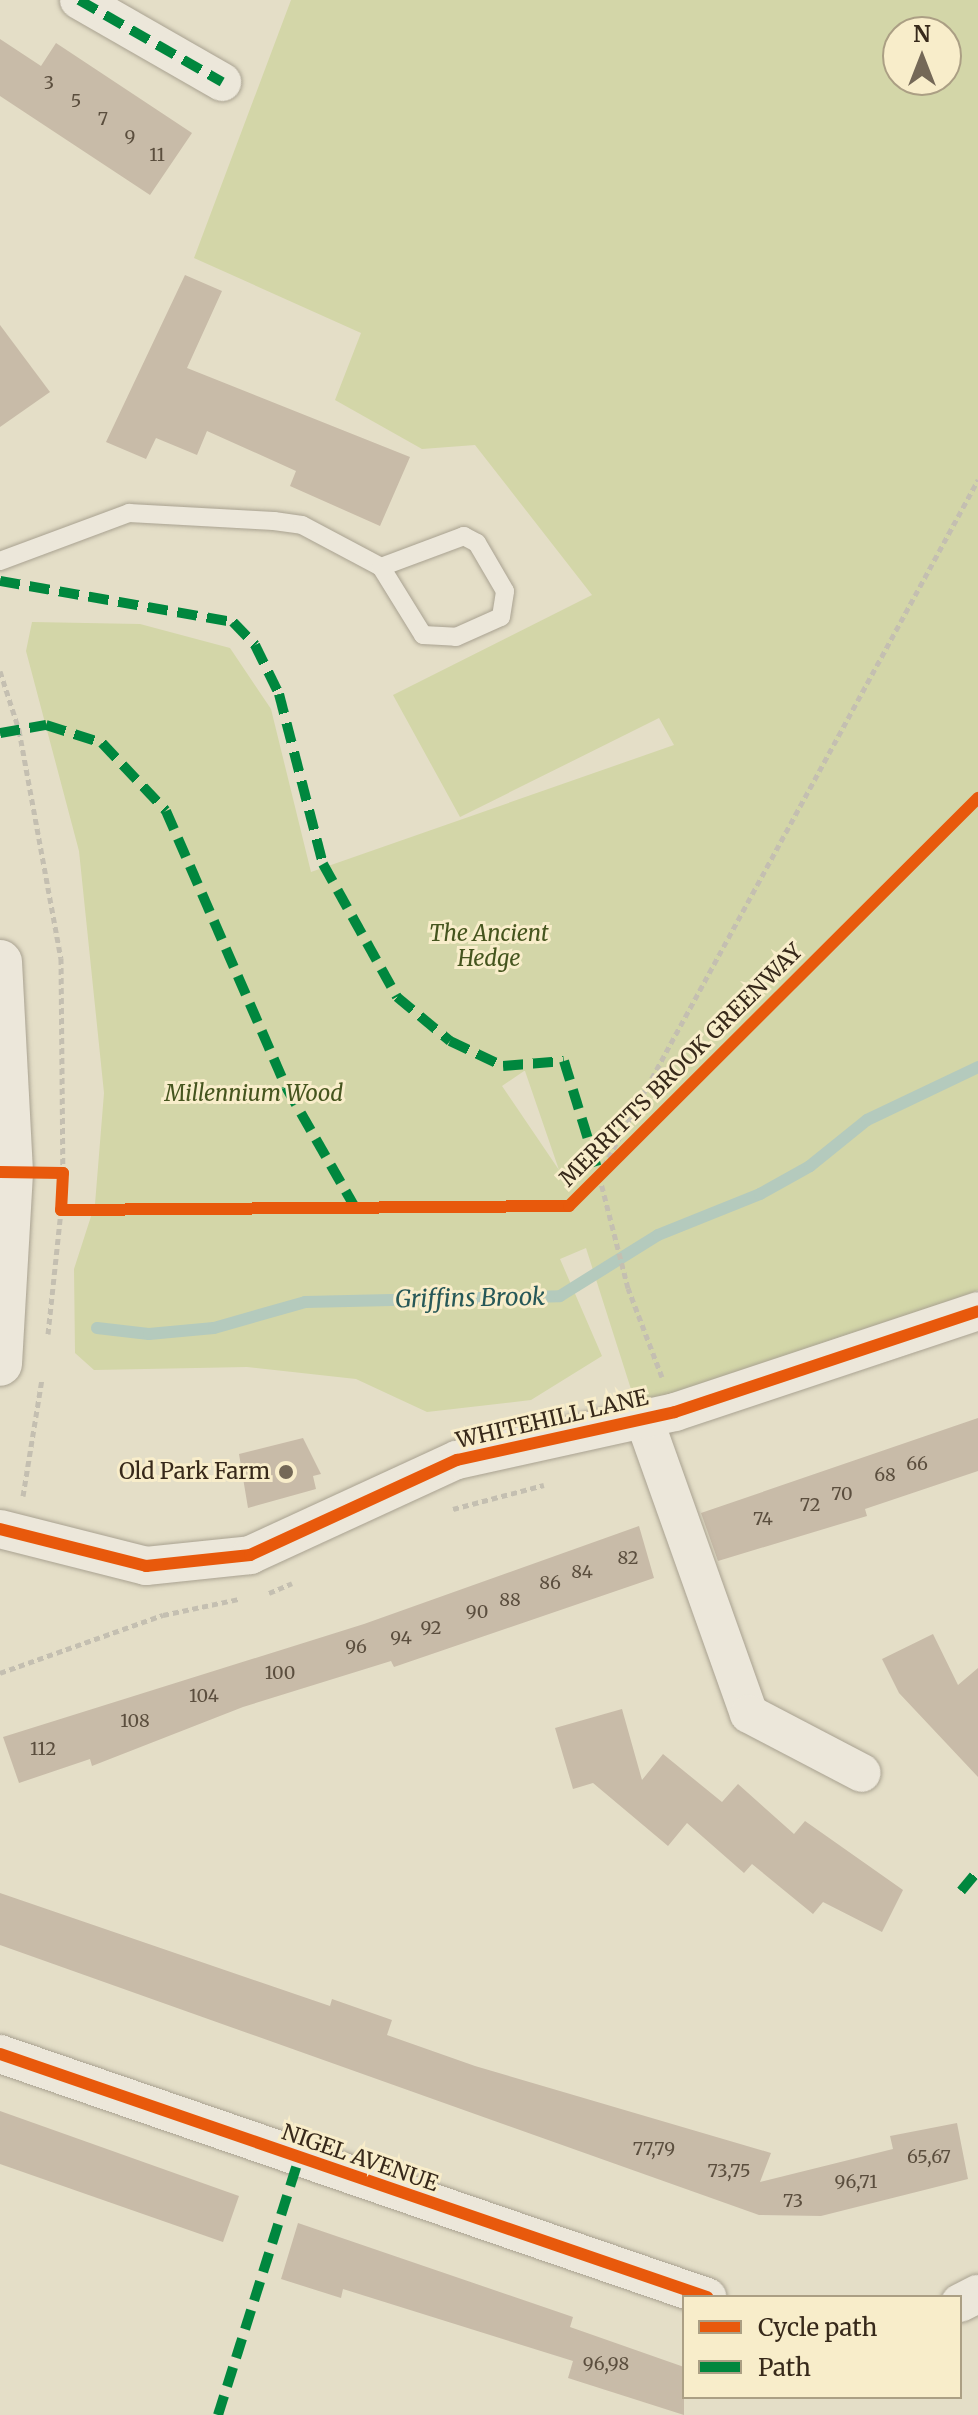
<!DOCTYPE html>
<html>
<head>
<meta charset="utf-8">
<style>
  body { margin:0 }
  #map { position:relative; width:978px; height:2415px; overflow:hidden; background:#e4dec7; font-family:Merriweather,serif }
  div>[style] { position:absolute }
  .green>* { inset:0; background:#d3d6a8 }
  .stream>* { height:12px; margin:-6px; padding:0 6px; transform-origin:6px; border-radius:6px; background:#b4cabd }
  .building>* { inset:0; background:#c8bba8 }
  .path>* { height:5px; margin-top:-2.5px; transform-origin:0; background:repeating-linear-gradient(90deg,#c4bfb1 0 6px,transparent 0 10px) }
  .roads { filter:drop-shadow(0 0 2px #a9a291) drop-shadow(0 0 2px #a9a291) }
  .service>* { height:18px; margin:-9px; padding:0 9px; transform-origin:9px; border-radius:9px; background:#ece7da }
  .minor>* { height:38px; margin:-19px; padding:0 19px; transform-origin:19px; border-radius:19px; background:#ece7da }
  .secondary>* { height:44px; margin:-22px; padding:0 22px; transform-origin:22px; border-radius:22px; background:#ece7da }
  .quiet>* { height:10px; margin-top:-5px; transform-origin:0; background:repeating-linear-gradient(90deg,#00873e 0 20px,transparent 0 30px) }
  .cycleway>* { height:12px; margin:-6px; padding:0 6px; transform-origin:6px; border-radius:6px; background:#e8590c }
  .dots>* { width:22px; height:22px; translate:-50% -50%; box-sizing:border-box; border:4px solid #f8edca; border-radius:50% }
  span { translate:-50% -50%; white-space:nowrap; text-align:center; line-height:1.15; -webkit-text-stroke:6px #f8edca; paint-order:stroke }
  .number-label { font-size:18px; color:#5b4e3e }
  .number-label span { -webkit-text-stroke-width:0 }
  .park-label { font-size:22px; color:#45551e; font-style:italic }
  .street-label { font-size:22px; color:#37291a }
  .poi-label { font-size:22px; color:#37291a }
  .right { translate:-100% -50%; text-align:right }
  .water-label { font-size:24px; color:#275858; font-style:italic }
  .legend { position:absolute; left:682px; top:2295px; width:280px; height:104px; box-sizing:border-box; background:#f8edca; border:2px solid #ab9f84; margin:0; padding:10px 14px; list-style:none; font-size:24px; color:#37291a }
  .legend li { display:flex; align-items:center; gap:16px; height:40px }
  .legend b { width:40px; border:2px solid #ab9f84 }
  .north { position:absolute; left:882px; top:16px; width:80px; height:80px; box-sizing:border-box; background:#f8edca; border:2px solid #ab9f84; border-radius:50%; rotate:0deg; font-size:22px; font-weight:700; line-height:32px; text-align:center; color:#37291a }
  .north::after { content:''; display:block; margin:auto; width:28px; height:36px; background:#746857; clip-path:polygon(50% 0,100% 100%,50% 72%,0 100%) }
</style>
</head>
<body>
<div id="map">
  <div class="green">
    <i style="clip-path:polygon(evenodd,291px 0,978px 0,978px 1290px,675px 1412px,637px 1408px,586px 1248px,560px 1259px,602px 1356px,531px 1400px,427px 1412px,356px 1379px,247px 1367px,94px 1370px,75px 1353px,74px 1269px,95px 1204px,104px 1093px,79px 851px,26px 651px,32px 622px,140px 624px,230px 648px,271px 709px,311px 872px,674px 745px,659px 718px,460px 817px,393px 695px,592px 595px,475px 445px,422px 449px,335px 400px,361px 333px,194px 258px,291px 0,898px 32px,946px 32px,946px 80px,898px 80px,898px 32px,291px 0,524px 1071px,525px 1071px,559px 1170px,502px 1086px,524px 1071px)"></i>
  </div>
  <div class="stream">
    <i style="left:97px;top:1328px;width:52px;rotate:6.6deg"></i>
    <i style="left:149px;top:1334px;width:65px;rotate:-5.3deg"></i>
    <i style="left:214px;top:1328px;width:95px;rotate:-15.9deg"></i>
    <i style="left:305px;top:1302px;width:255px;rotate:-1.3deg"></i>
    <i style="left:560px;top:1296px;width:115px;rotate:-31.9deg"></i>
    <i style="left:658px;top:1235px;width:110px;rotate:-21.9deg"></i>
    <i style="left:760px;top:1194px;width:57px;rotate:-29.2deg"></i>
    <i style="left:810px;top:1166px;width:73px;rotate:-38.9deg"></i>
    <i style="left:867px;top:1120px;width:123px;rotate:-25.5deg"></i>
  </div>
  <div class="building">
    <i style="clip-path:polygon(0 39px,41px 66px,56px 43px,192px 133px,150px 195px,0 96px)"></i>
    <i style="clip-path:polygon(185px 275px,222px 291px,187px 368px,410px 457px,380px 526px,290px 486px,296px 471px,207px 431px,197px 455px,156px 438px,146px 459px,106px 442px)"></i>
    <i style="clip-path:polygon(0 325px,50px 392px,0 427px)"></i>
    <i style="clip-path:polygon(978px 1418px,978px 1471px,865px 1509px,867px 1516px,718px 1561px,701px 1513px)"></i>
    <i style="clip-path:polygon(303px 1438px,321px 1474px,313px 1476px,316px 1489px,248px 1508px,239px 1454px)"></i>
    <i style="clip-path:polygon(639px 1526px,654px 1578px,394px 1667px,391px 1661px,243px 1707px,92px 1766px,90px 1759px,19px 1783px,3px 1737px,364px 1624px)"></i>
    <i style="clip-path:polygon(933px 1634px,958px 1685px,978px 1668px,978px 1777px,899px 1693px,882px 1659px)"></i>
    <i style="clip-path:polygon(622px 1709px,642px 1780px,663px 1754px,722px 1802px,738px 1784px,794px 1834px,805px 1821px,903px 1890px,882px 1932px,823px 1902px,813px 1914px,752px 1864px,744px 1873px,687px 1823px,668px 1846px,593px 1783px,573px 1789px,555px 1728px)"></i>
    <i style="clip-path:polygon(0 1893px,330px 2006px,332px 1999px,392px 2020px,387px 2035px,475px 2066px,771px 2153px,760px 2182px,893px 2149px,890px 2136px,957px 2123px,968px 2179px,821px 2216px,759px 2215px,0 1945px)"></i>
    <i style="clip-path:polygon(0 2111px,239px 2196px,223px 2242px,0 2164px)"></i>
    <i style="clip-path:polygon(298px 2223px,573px 2317px,570px 2327px,684px 2367px,684px 2415px,568px 2378px,573px 2361px,343px 2289px,341px 2298px,281px 2279px)"></i>
  </div>
  <div class="path">
    <i style="left:0;top:671px;width:62px;rotate:72.1deg"></i>
    <i style="left:19px;top:730px;width:232px;rotate:79.6deg"></i>
    <i style="left:61px;top:958px;width:215px;rotate:89.5deg"></i>
    <i style="left:48px;top:1334px;width:125px;rotate:-84deg"></i>
    <i style="left:662px;top:1377px;width:95px;rotate:-110.9deg"></i>
    <i style="left:628px;top:1288px;width:117px;rotate:-104.4deg"></i>
    <i style="left:599px;top:1175px;width:792px;rotate:-61.4deg"></i>
    <i style="left:23px;top:1496px;width:119px;rotate:-80.8deg"></i>
    <i style="left:453px;top:1509px;width:94px;rotate:-14.8deg"></i>
    <i style="left:269px;top:1593px;width:25px;rotate:-23deg"></i>
    <i style="left:0;top:1673px;width:173px;rotate:-19.6deg"></i>
    <i style="left:163px;top:1615px;width:78px;rotate:-11.9deg"></i>
  </div>
  <div class="roads">
    <div class="service">
      <i style="left:0;top:561px;width:138px;rotate:-20.4deg"></i>
      <i style="left:129px;top:513px;width:145px;rotate:3.2deg"></i>
      <i style="left:274px;top:521px;width:28px;rotate:8deg"></i>
      <i style="left:302px;top:525px;width:89px;rotate:28deg"></i>
      <i style="left:381px;top:567px;width:80px;rotate:58.3deg"></i>
      <i style="left:423px;top:635px;width:33px;rotate:3deg"></i>
      <i style="left:456px;top:637px;width:49px;rotate:-24deg"></i>
      <i style="left:501px;top:617px;width:26px;rotate:-81deg"></i>
      <i style="left:505px;top:591px;width:56px;rotate:-120.3deg"></i>
      <i style="left:477px;top:543px;width:15px;rotate:-152deg"></i>
      <i style="left:464px;top:536px;width:89px;rotate:159.5deg"></i>
    </div>
    <div class="minor">
      <i style="left:79px;top:0;width:165px;rotate:29.8deg"></i>
      <i style="left:644px;top:1419px;width:313px;rotate:70.4deg"></i>
      <i style="left:749px;top:1714px;width:127px;rotate:27.6deg"></i>
      <i style="left:0;top:1529px;width:151px;rotate:14.2deg"></i>
      <i style="left:146px;top:1566px;width:105px;rotate:-6deg"></i>
      <i style="left:250px;top:1555px;width:228px;rotate:-24.7deg"></i>
      <i style="left:457px;top:1460px;width:223px;rotate:-12.4deg"></i>
      <i style="left:675px;top:1412px;width:319px;rotate:-18.4deg"></i>
      <i style="left:0;top:2054px;width:748px;rotate:18.97deg"></i>
      <i style="left:960px;top:2303px;width:20px;rotate:-27deg"></i>
    </div>
    <div class="secondary">
      <i style="left:0;top:962px;width:211px;rotate:87deg"></i>
      <i style="left:11px;top:1173px;width:191px;rotate:93.3deg"></i>
    </div>
  </div>
  <div class="quiet">
    <i style="left:79px;top:0;width:165px;rotate:29.8deg"></i>
    <i style="left:0;top:581px;width:237px;rotate:10deg"></i>
    <i style="left:233px;top:622px;width:32px;rotate:46deg"></i>
    <i style="left:255px;top:645px;width:55px;rotate:63.9deg"></i>
    <i style="left:279px;top:694px;width:176px;rotate:75.5deg"></i>
    <i style="left:323px;top:864px;width:152px;rotate:60.9deg"></i>
    <i style="left:397px;top:997px;width:69px;rotate:39.7deg"></i>
    <i style="left:450px;top:1041px;width:59px;rotate:25.3deg"></i>
    <i style="left:503px;top:1066px;width:61px;rotate:-4.7deg"></i>
    <i style="left:564px;top:1061px;width:119px;rotate:72.9deg"></i>
    <i style="left:0;top:733px;width:47px;rotate:-9.9deg"></i>
    <i style="left:46px;top:725px;width:59px;rotate:17.8deg"></i>
    <i style="left:102px;top:743px;width:93px;rotate:46.7deg"></i>
    <i style="left:166px;top:811px;width:301px;rotate:66.5deg"></i>
    <i style="left:286px;top:1087px;width:141px;rotate:60.2deg"></i>
    <i style="left:961px;top:1891px;width:26px;rotate:-50deg"></i>
    <i style="left:218px;top:2415px;width:269px;rotate:-72.5deg"></i>
  </div>
  <div class="cycleway">
    <i style="left:0;top:1172px;width:63px;rotate:0.9deg"></i>
    <i style="left:63px;top:1173px;width:37px;rotate:93deg"></i>
    <i style="left:61px;top:1210px;width:508px;rotate:-0.45deg"></i>
    <i style="left:569px;top:1206px;width:578px;rotate:-44.93deg"></i>
    <i style="left:0;top:1529px;width:151px;rotate:14.2deg"></i>
    <i style="left:146px;top:1566px;width:105px;rotate:-6deg"></i>
    <i style="left:250px;top:1555px;width:228px;rotate:-24.7deg"></i>
    <i style="left:457px;top:1460px;width:223px;rotate:-12.4deg"></i>
    <i style="left:675px;top:1412px;width:319px;rotate:-18.4deg"></i>
    <i style="left:0;top:2054px;width:748px;rotate:18.97deg"></i>
  </div>
  <div class="dots">
    <i style="left:286px;top:1472px;background:#746857"></i>
  </div>
  <div class="number-label">
    <span style="left:49px;top:83px">3</span>
    <span style="left:76px;top:101px">5</span>
    <span style="left:103px;top:119px">7</span>
    <span style="left:130px;top:137px">9</span>
    <span style="left:157px;top:155px">11</span>
    <span style="left:917px;top:1464px">66</span>
    <span style="left:885px;top:1475px">68</span>
    <span style="left:842px;top:1494px">70</span>
    <span style="left:810px;top:1505px">72</span>
    <span style="left:763px;top:1519px">74</span>
    <span style="left:628px;top:1558px">82</span>
    <span style="left:582px;top:1572px">84</span>
    <span style="left:550px;top:1583px">86</span>
    <span style="left:510px;top:1600px">88</span>
    <span style="left:477px;top:1612px">90</span>
    <span style="left:431px;top:1628px">92</span>
    <span style="left:401px;top:1638px">94</span>
    <span style="left:356px;top:1647px">96</span>
    <span style="left:280px;top:1673px">100</span>
    <span style="left:204px;top:1696px">104</span>
    <span style="left:135px;top:1721px">108</span>
    <span style="left:43px;top:1749px">112</span>
    <span style="left:654px;top:2149px">77,79</span>
    <span style="left:929px;top:2157px">65,67</span>
    <span style="left:729px;top:2171px">73,75</span>
    <span style="left:856px;top:2182px">96,71</span>
    <span style="left:793px;top:2201px">73</span>
    <span style="left:606px;top:2364px">96,98</span>
  </div>
  <div class="park-label">
    <span style="left:489px;top:946px">The Ancient<br>Hedge</span>
    <span style="left:254px;top:1094px">Millennium Wood</span>
  </div>
  <div class="street-label">
    <span style="left:681px;top:1065px;rotate:-45deg">MERRITTS BROOK GREENWAY</span>
    <span style="left:552px;top:1419px;rotate:-13deg">WHITEHILL LANE</span>
    <span style="left:360px;top:2158px;rotate:19deg">NIGEL AVENUE</span>
  </div>
  <div class="poi-label">
    <span class="right" style="left:270px;top:1472px">Old Park Farm</span>
  </div>
  <div class="water-label">
    <span style="left:470px;top:1298px;rotate:-1deg">Griffins Brook</span>
  </div>
  <ul class="legend">
  <li><b style="height:10px;background:#e8590c"></b>Cycle path</li>
  <li><b style="height:10px;background:#00873e"></b>Path</li>
  </ul>
  <div class="north">N</div>
</div>
</body>
</html>
